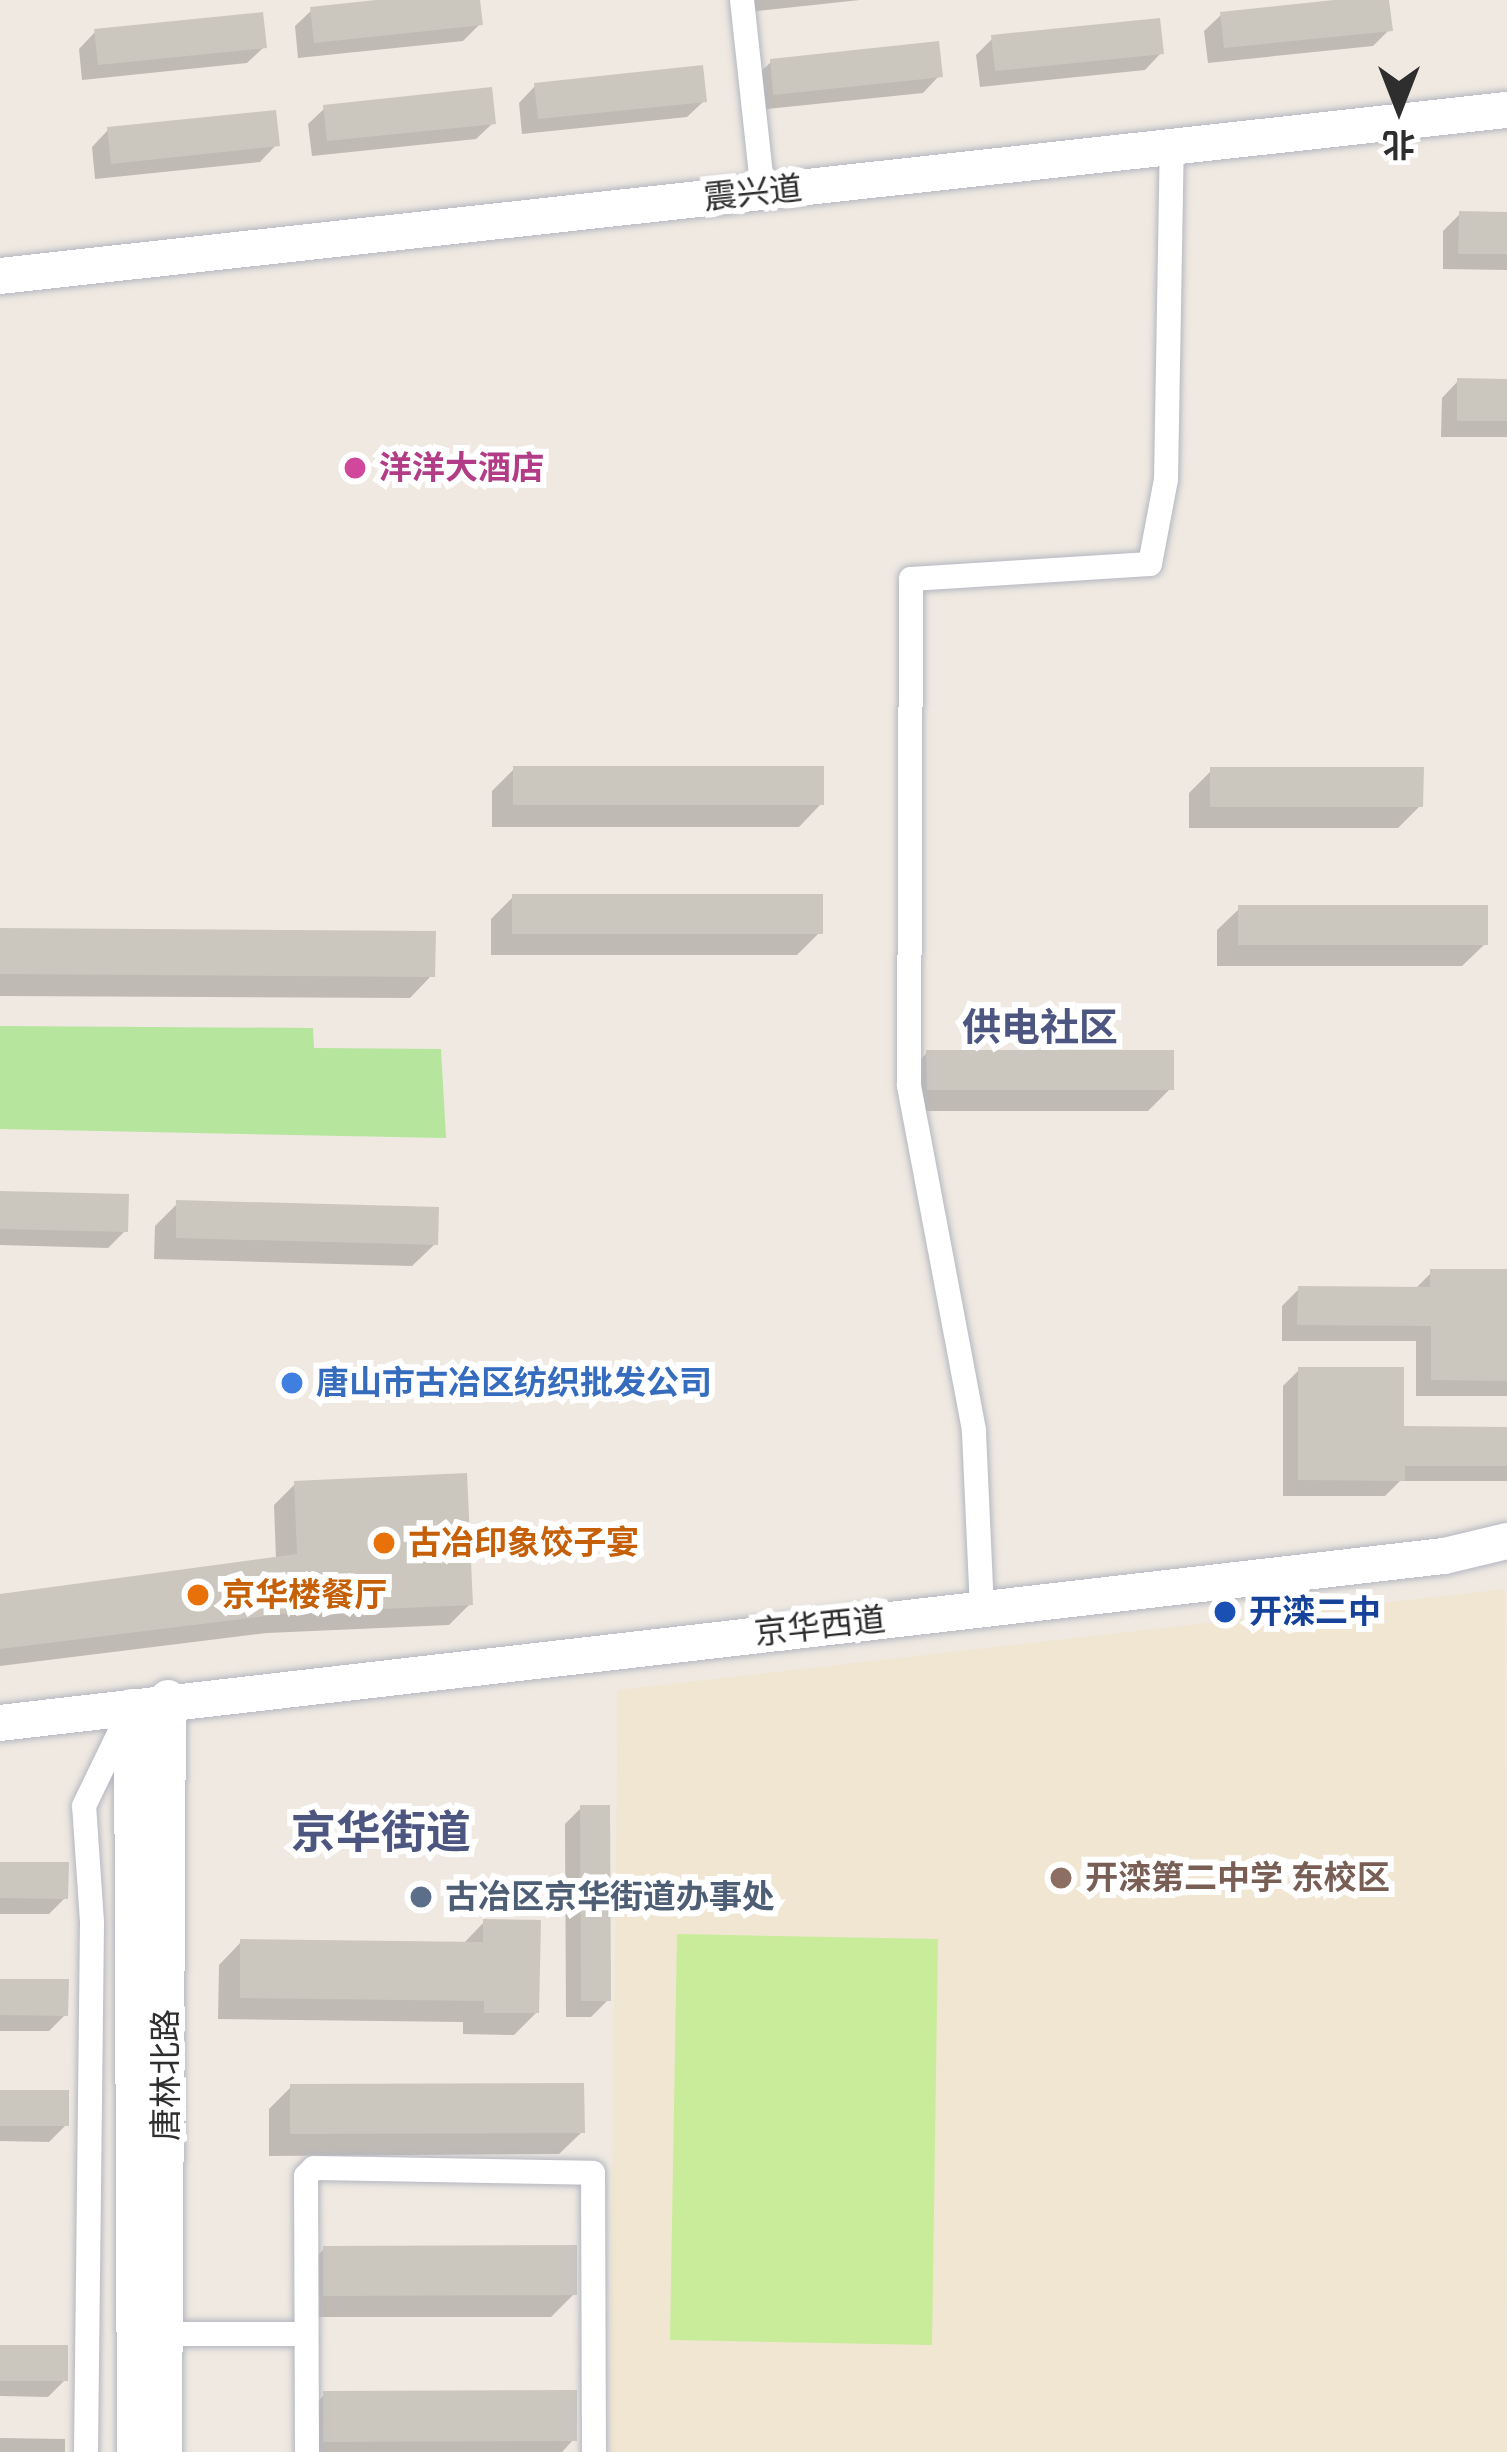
<!DOCTYPE html>
<html>
<head>
<meta charset="utf-8">
<style>
  body { margin:0 }
  #map { position:relative; width:1507px; height:2452px; overflow:hidden; background:#efe9e1; font-family:Figtree,"Noto Sans SC",sans-serif }
  div>[style] { position:absolute }
  .education>* { inset:0; background:#f0e6d1 }
  .green>* { inset:0; background:#b6e59e }
  .pitch>* { inset:0; background:#c9ec9a }
  .shadow>* { inset:0; background:#0003 }
  .building>* { inset:0; background:#cbc7bf }
  .roads { filter:drop-shadow(0 0 3px #b4b7c1) drop-shadow(0 0 3px #b4b7c1) }
  .street>* { height:24px; margin:-12px; padding:0 12px; transform-origin:12px; border-radius:12px; background:#fff }
  .secondary>* { height:36px; margin:-18px; padding:0 18px; transform-origin:18px; border-radius:18px; background:#fff }
  .dots>* { width:33px; height:33px; translate:-50% -50%; box-sizing:border-box; border:6px solid #fff; border-radius:50% }
  span { translate:-50% -50%; white-space:nowrap; text-align:center; line-height:1.15; -webkit-text-stroke:12px #fff; paint-order:stroke }
  .street-label { font-size:33px; color:#2e2e2e }
  .hotel-label { font-size:33px; color:#b23c85; font-weight:700 }
  .left { translate:0 -50%; text-align:left }
  .shop-label { font-size:33px; color:#366cbe; font-weight:700 }
  .food-label { font-size:33px; color:#c56008; font-weight:700 }
  .transit-label { font-size:33px; color:#164399; font-weight:700 }
  .education-label { font-size:33px; color:#785e54; font-weight:700 }
  .service-label { font-size:33px; color:#4e5e75; font-weight:700 }
  .quarter-label { font-size:39px; color:#4d5680; font-weight:700 }
  .district-label { font-size:45px; color:#4d5680; font-weight:700 }
  .north { position:absolute; left:1339px; top:48px; width:120px; height:120px; -webkit-text-stroke:9px #fff; paint-order:stroke; rotate:180deg; font-size:33px; font-weight:700; line-height:48px; text-align:center; color:#2e2e2e }
  .north::after { content:''; display:block; margin:auto; width:42px; height:54px; background:#2e2e2e; clip-path:polygon(50% 0,100% 100%,50% 72%,0 100%) }
</style>
</head>
<body>
<div id="map">
  <div class="education">
    <i style="clip-path:polygon(1505px 1589px,1507px 2452px,609px 2452px,618px 1690px)"></i>
  </div>
  <div class="green">
    <i style="clip-path:polygon(0 1026px,313px 1028px,314px 1048px,441px 1049px,446px 1138px,0 1129px)"></i>
  </div>
  <div class="pitch">
    <i style="clip-path:polygon(677px 1934px,938px 1939px,932px 2345px,670px 2340px)"></i>
  </div>
  <div class="shadow">
    <i style="clip-path:polygon(406px 0,477px 0,480px 24px,463px 41px,298px 58px,295px 26px,312px 10px)"></i>
    <i style="clip-path:polygon(747px 0,860px 0,748px 12px)"></i>
    <i style="clip-path:polygon(1386px 0,1389px 30px,1373px 46px,1208px 63px,1204px 31px,1221px 15px)"></i>
    <i style="clip-path:polygon(95px 32px,264px 47px,247px 63px,82px 80px,79px 49px)"></i>
    <i style="clip-path:polygon(993px 38px,1161px 53px,1145px 70px,980px 87px,976px 55px)"></i>
    <i style="clip-path:polygon(771px 62px,939px 76px,923px 93px,758px 110px,754px 78px)"></i>
    <i style="clip-path:polygon(535px 86px,704px 101px,687px 117px,522px 134px,519px 103px)"></i>
    <i style="clip-path:polygon(325px 108px,493px 123px,476px 139px,312px 156px,308px 124px)"></i>
    <i style="clip-path:polygon(108px 130px,276px 145px,260px 162px,95px 179px,92px 147px)"></i>
    <i style="clip-path:polygon(1460px 214px,1507px 215px,1507px 270px,1443px 269px,1443px 231px)"></i>
    <i style="clip-path:polygon(1458px 381px,1507px 382px,1507px 437px,1441px 437px,1442px 398px)"></i>
    <i style="clip-path:polygon(514px 769px,821px 804px,799px 827px,492px 827px,492px 791px)"></i>
    <i style="clip-path:polygon(1212px 770px,1420px 806px,1398px 828px,1189px 828px,1189px 793px)"></i>
    <i style="clip-path:polygon(513px 897px,820px 932px,797px 955px,491px 955px,491px 919px)"></i>
    <i style="clip-path:polygon(1240px 908px,1485px 944px,1462px 966px,1217px 966px,1217px 930px)"></i>
    <i style="clip-path:polygon(0 931px,432px 975px,410px 998px,0 996px)"></i>
    <i style="clip-path:polygon(927px 1053px,1171px 1088px,1148px 1111px,905px 1111px,904px 1075px)"></i>
    <i style="clip-path:polygon(0 1194px,125px 1231px,108px 1248px,0 1245px)"></i>
    <i style="clip-path:polygon(178px 1203px,435px 1244px,412px 1266px,154px 1259px,155px 1226px)"></i>
    <i style="clip-path:polygon(1432px 1272px,1507px 1272px,1507px 1396px,1416px 1396px,1416px 1341px,1282px 1341px,1282px 1306px,1299px 1289px,1414px 1290px)"></i>
    <i style="clip-path:polygon(1299px 1370px,1401px 1429px,1507px 1430px,1507px 1481px,1400px 1481px,1385px 1496px,1283px 1496px,1283px 1386px)"></i>
    <i style="clip-path:polygon(295px 1484px,470px 1604px,449px 1625px,267px 1633px,0 1666px,0 1597px,276px 1559px,274px 1505px)"></i>
    <i style="clip-path:polygon(581px 1808px,608px 2000px,591px 2017px,566px 2017px,565px 1824px)"></i>
    <i style="clip-path:polygon(0 1865px,65px 1898px,49px 1914px,0 1914px)"></i>
    <i style="clip-path:polygon(484px 1922px,537px 2012px,514px 2035px,463px 2034px,463px 2022px,218px 2019px,219px 1965px,241px 1942px,462px 1945px)"></i>
    <i style="clip-path:polygon(0 1982px,65px 2015px,49px 2031px,0 2031px)"></i>
    <i style="clip-path:polygon(291px 2087px,582px 2132px,559px 2154px,269px 2156px,269px 2109px)"></i>
    <i style="clip-path:polygon(0 2093px,66px 2125px,49px 2142px,0 2141px)"></i>
    <i style="clip-path:polygon(324px 2249px,574px 2294px,551px 2317px,302px 2317px,302px 2271px)"></i>
    <i style="clip-path:polygon(0 2348px,65px 2380px,48px 2397px,0 2396px)"></i>
    <i style="clip-path:polygon(325px 2394px,574px 2439px,562px 2452px,302px 2452px,302px 2417px)"></i>
    <i style="clip-path:polygon(0 2438px,65px 2439px,65px 2452px,0 2452px)"></i>
  </div>
  <div class="building">
    <i style="clip-path:polygon(376px 0,480px 0,483px 25px,314px 43px,310px 7px)"></i>
    <i style="clip-path:polygon(1334px 0,1389px 0,1393px 31px,1224px 48px,1220px 12px)"></i>
    <i style="clip-path:polygon(263px 12px,267px 48px,98px 65px,94px 29px)"></i>
    <i style="clip-path:polygon(1160px 18px,1164px 54px,995px 71px,991px 35px)"></i>
    <i style="clip-path:polygon(939px 41px,943px 77px,773px 95px,770px 59px)"></i>
    <i style="clip-path:polygon(703px 65px,707px 102px,538px 119px,534px 83px)"></i>
    <i style="clip-path:polygon(492px 87px,496px 124px,327px 141px,323px 105px)"></i>
    <i style="clip-path:polygon(276px 110px,280px 146px,111px 164px,107px 127px)"></i>
    <i style="clip-path:polygon(1459px 211px,1507px 212px,1507px 254px,1458px 254px)"></i>
    <i style="clip-path:polygon(1457px 378px,1507px 379px,1507px 421px,1457px 421px)"></i>
    <i style="clip-path:polygon(513px 766px,824px 766px,824px 805px,513px 805px)"></i>
    <i style="clip-path:polygon(1210px 767px,1424px 767px,1423px 807px,1210px 807px)"></i>
    <i style="clip-path:polygon(512px 894px,823px 894px,823px 934px,512px 934px)"></i>
    <i style="clip-path:polygon(1238px 905px,1488px 905px,1488px 945px,1238px 945px)"></i>
    <i style="clip-path:polygon(0 928px,436px 931px,435px 977px,0 974px)"></i>
    <i style="clip-path:polygon(926px 1050px,1174px 1050px,1174px 1090px,927px 1090px)"></i>
    <i style="clip-path:polygon(0 1191px,129px 1194px,128px 1232px,0 1229px)"></i>
    <i style="clip-path:polygon(176px 1200px,439px 1207px,438px 1245px,176px 1238px)"></i>
    <i style="clip-path:polygon(1430px 1269px,1507px 1269px,1507px 1381px,1431px 1380px,1431px 1326px,1297px 1325px,1298px 1286px,1430px 1287px)"></i>
    <i style="clip-path:polygon(1298px 1367px,1404px 1367px,1404px 1426px,1507px 1427px,1507px 1466px,1405px 1466px,1405px 1481px,1298px 1480px)"></i>
    <i style="clip-path:polygon(467px 1473px,473px 1605px,290px 1613px,0 1649px,0 1594px,297px 1554px,294px 1481px)"></i>
    <i style="clip-path:polygon(580px 1805px,610px 1805px,611px 2001px,581px 2001px)"></i>
    <i style="clip-path:polygon(0 1862px,69px 1862px,68px 1899px,0 1898px)"></i>
    <i style="clip-path:polygon(483px 1919px,541px 1920px,539px 2013px,484px 2013px,484px 2001px,240px 1998px,240px 1939px,483px 1942px)"></i>
    <i style="clip-path:polygon(0 1979px,69px 1979px,68px 2016px,0 2015px)"></i>
    <i style="clip-path:polygon(584px 2083px,585px 2133px,290px 2134px,290px 2084px)"></i>
    <i style="clip-path:polygon(0 2090px,69px 2090px,69px 2126px,0 2126px)"></i>
    <i style="clip-path:polygon(577px 2245px,577px 2295px,323px 2296px,323px 2246px)"></i>
    <i style="clip-path:polygon(0 2345px,68px 2345px,68px 2381px,0 2381px)"></i>
    <i style="clip-path:polygon(577px 2390px,577px 2441px,323px 2442px,323px 2391px)"></i>
  </div>
  <div class="roads">
    <div class="street">
      <i style="left:742px;top:0;width:193px;rotate:83.8deg"></i>
      <i style="left:982px;top:1609px;width:179px;rotate:-92.6deg"></i>
      <i style="left:974px;top:1430px;width:351px;rotate:-100.7deg"></i>
      <i style="left:909px;top:1085px;width:506px;rotate:-89.77deg"></i>
      <i style="left:911px;top:579px;width:239px;rotate:-3.6deg"></i>
      <i style="left:1150px;top:564px;width:86px;rotate:-79.3deg"></i>
      <i style="left:1166px;top:479px;width:333px;rotate:-89deg"></i>
      <i style="left:165px;top:2334px;width:140px"></i>
      <i style="left:86px;top:2452px;width:530px;rotate:-89.35deg"></i>
      <i style="left:92px;top:1922px;width:116px;rotate:-93.9deg"></i>
      <i style="left:84px;top:1806px;width:101px;rotate:-64.2deg"></i>
      <i style="left:307px;top:2452px;width:276px;rotate:-90.2deg"></i>
      <i style="left:306px;top:2176px;width:11px;rotate:-45deg"></i>
      <i style="left:314px;top:2168px;width:279px;rotate:1deg"></i>
      <i style="left:593px;top:2173px;width:279px;rotate:89.8deg"></i>
    </div>
    <div class="secondary">
      <i style="left:0;top:276px;width:1516px;rotate:-6.29deg"></i>
      <i style="left:132px;top:1707px;width:745px;rotate:89.77deg"></i>
      <i style="left:0;top:1723px;width:1454px;rotate:-6.6deg"></i>
      <i style="left:1444px;top:1556px;width:65px;rotate:-13.4deg"></i>
      <i style="left:164px;top:2452px;width:754px;rotate:-89.7deg"></i>
    </div>
  </div>
  <div class="dots">
    <i style="left:355px;top:468px;background:#d1479c"></i>
    <i style="left:292px;top:1383px;background:#3f7fe0"></i>
    <i style="left:384px;top:1543px;background:#e8710a"></i>
    <i style="left:198px;top:1595px;background:#e8710a"></i>
    <i style="left:1225px;top:1612px;background:#1a4fb4"></i>
    <i style="left:1061px;top:1878px;background:#8d6e63"></i>
    <i style="left:421px;top:1897px;background:#5c6f8a"></i>
  </div>
  <div class="street-label">
    <span style="left:753px;top:193px;rotate:-6deg">震兴道</span>
    <span style="left:820px;top:1626px;rotate:-6deg">京华西道</span>
    <span style="left:166px;top:2075px;rotate:-90deg">唐林北路</span>
  </div>
  <div class="hotel-label">
    <span class="left" style="left:379px;top:468px">洋洋大酒店</span>
  </div>
  <div class="shop-label">
    <span class="left" style="left:316px;top:1383px">唐山市古冶区纺织批发公司</span>
  </div>
  <div class="food-label">
    <span class="left" style="left:408px;top:1543px">古冶印象饺子宴</span>
    <span class="left" style="left:222px;top:1595px">京华楼餐厅</span>
  </div>
  <div class="transit-label">
    <span class="left" style="left:1249px;top:1612px">开滦二中</span>
  </div>
  <div class="education-label">
    <span class="left" style="left:1085px;top:1878px">开滦第二中学 东校区</span>
  </div>
  <div class="service-label">
    <span class="left" style="left:445px;top:1897px">古冶区京华街道办事处</span>
  </div>
  <div class="quarter-label">
    <span style="left:1040px;top:1028px">供电社区</span>
  </div>
  <div class="district-label">
    <span style="left:381px;top:1833px">京华街道</span>
  </div>
  <div class="north">北</div>
</div>
</body>
</html>
